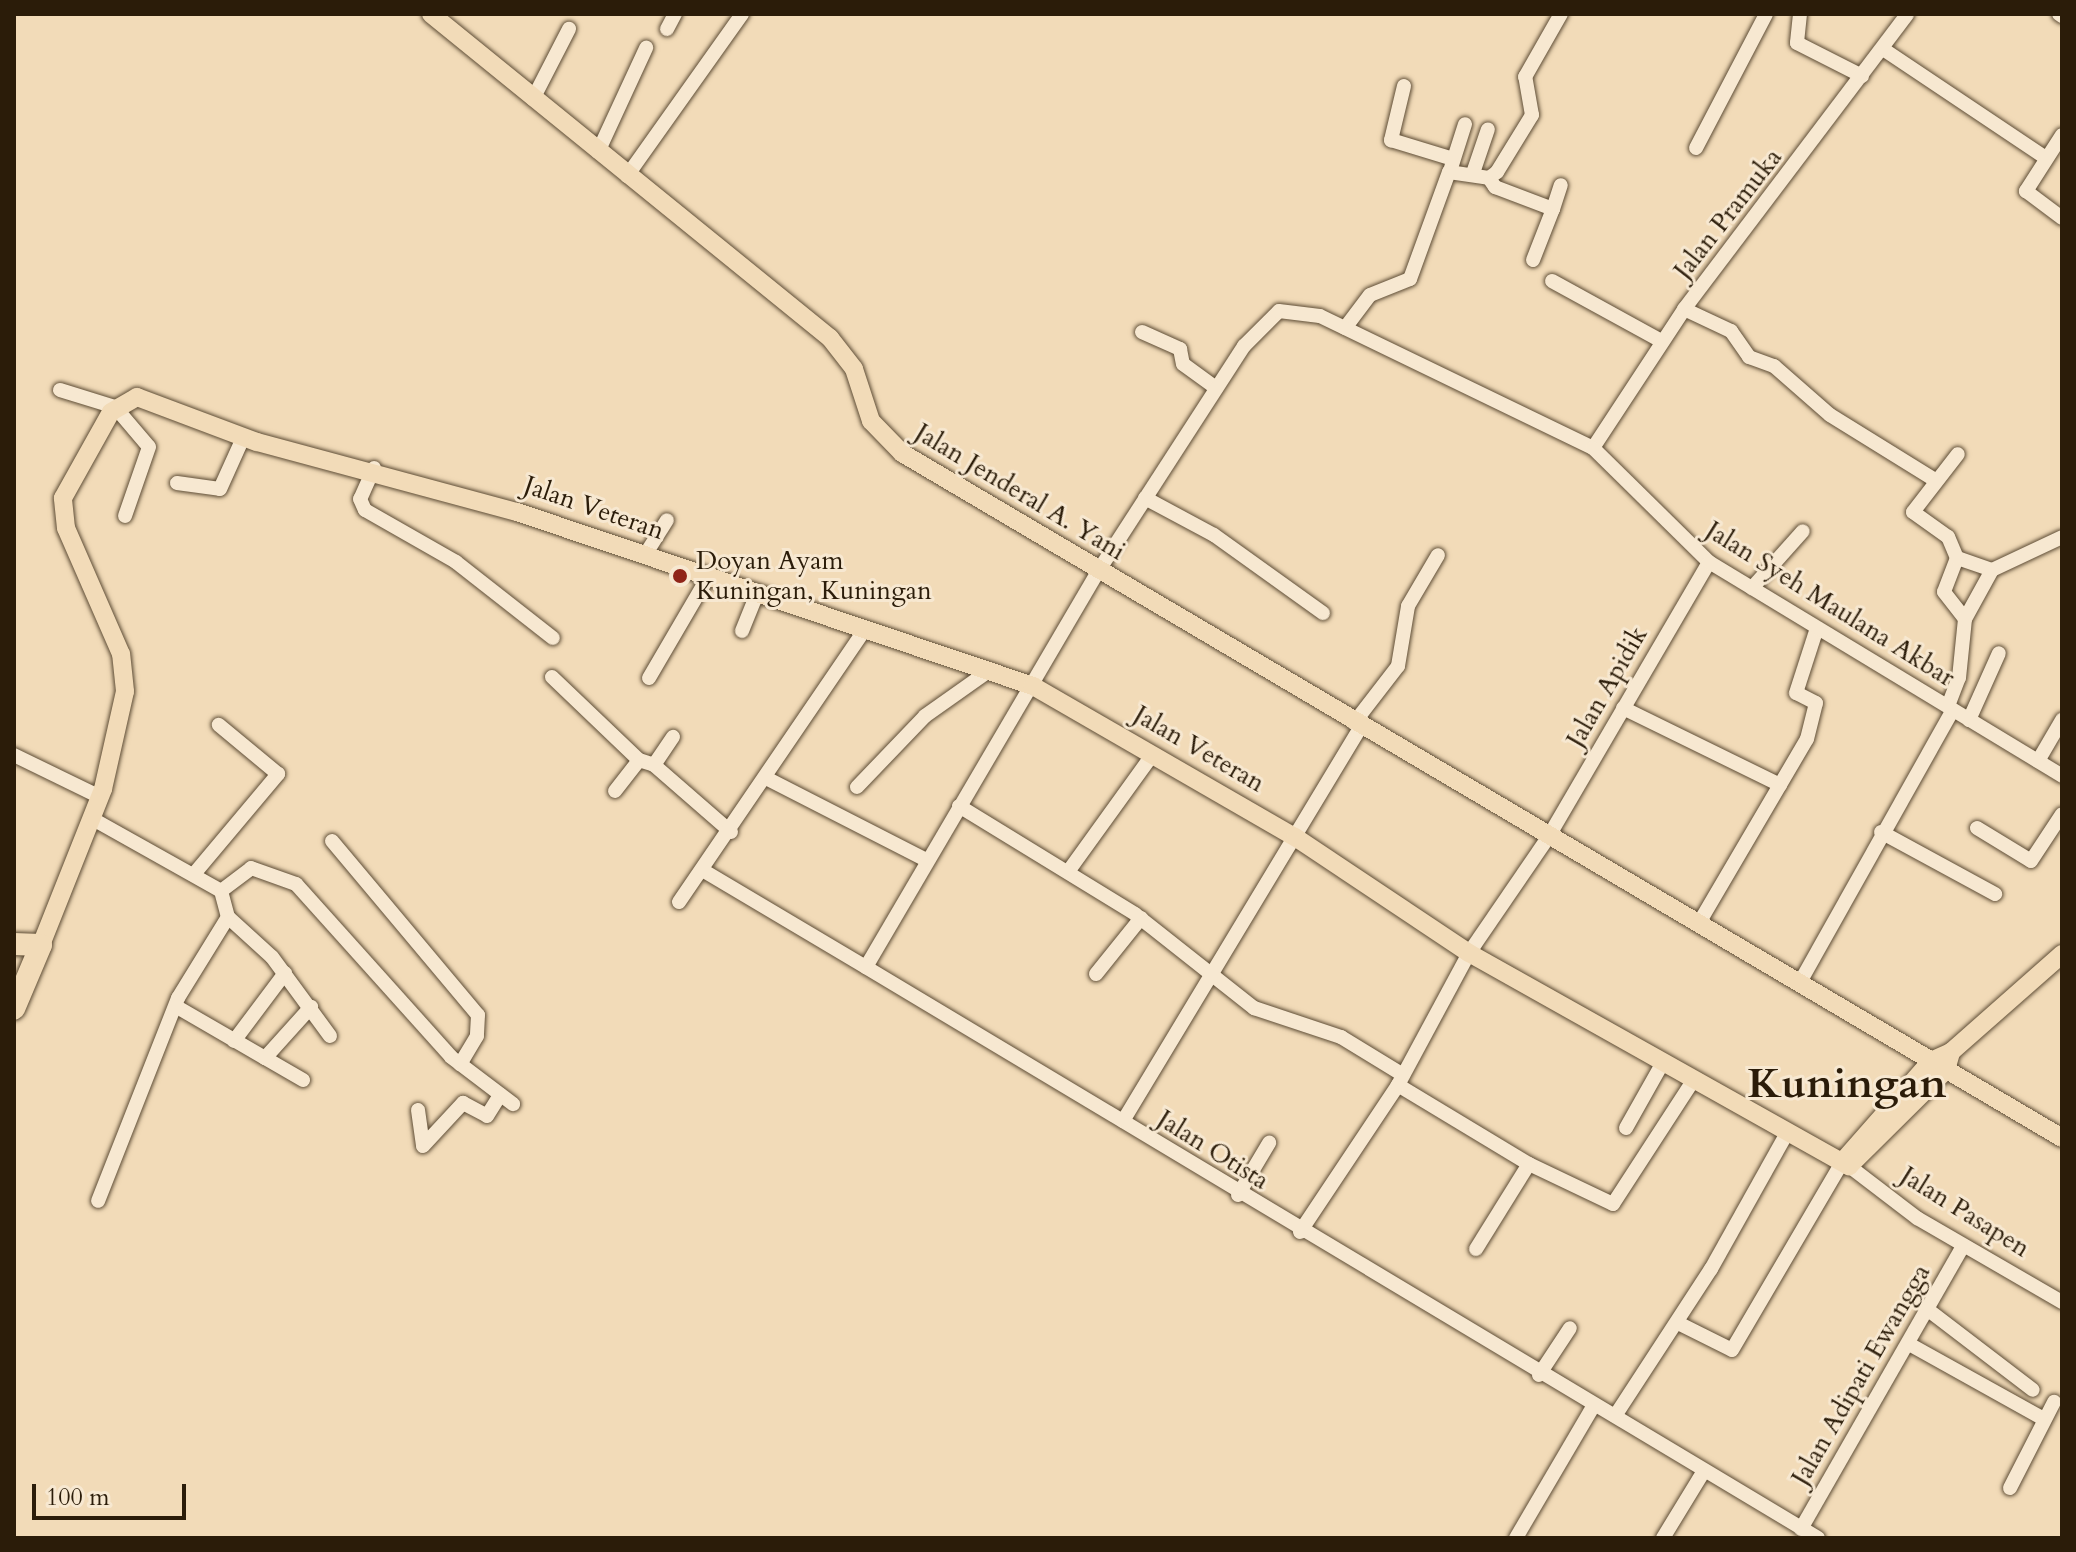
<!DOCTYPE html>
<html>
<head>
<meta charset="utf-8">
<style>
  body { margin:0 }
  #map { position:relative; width:2076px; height:1552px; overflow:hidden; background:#f2dbb8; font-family:Cardo,serif }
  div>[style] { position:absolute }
  .roads { filter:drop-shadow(0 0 2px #5d4c35) drop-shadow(0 0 2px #5d4c35) }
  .minor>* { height:14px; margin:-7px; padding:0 7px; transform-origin:7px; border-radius:7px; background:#f7e8d1 }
  .major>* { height:18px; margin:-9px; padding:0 9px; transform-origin:9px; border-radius:9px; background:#f2dbb8 }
  .highway>* { height:22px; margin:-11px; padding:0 11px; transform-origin:11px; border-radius:11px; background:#f2dbb8 }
  .dots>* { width:22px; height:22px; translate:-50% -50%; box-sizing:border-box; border:4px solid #f7e8d1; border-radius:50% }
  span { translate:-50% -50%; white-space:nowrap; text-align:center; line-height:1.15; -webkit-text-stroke:6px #f7e8d1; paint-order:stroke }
  .street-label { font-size:26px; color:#2b1c09 }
  .poi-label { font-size:26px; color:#2b1c09 }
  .left { translate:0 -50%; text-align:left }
  .town-label { font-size:42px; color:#2b1c09; font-weight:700 }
  .frame { position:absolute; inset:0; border:16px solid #2b1c09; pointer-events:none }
  .scale { position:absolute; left:32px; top:1484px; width:154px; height:36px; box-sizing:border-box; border:4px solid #2b1c09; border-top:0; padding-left:10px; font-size:24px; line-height:28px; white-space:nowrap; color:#2b1c09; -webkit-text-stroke:6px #f7e8d1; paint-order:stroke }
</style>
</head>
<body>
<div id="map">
  <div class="roads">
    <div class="minor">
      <i style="left:1800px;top:14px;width:29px;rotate:96deg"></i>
      <i style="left:1797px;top:43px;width:73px;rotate:26.9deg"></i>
      <i style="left:2059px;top:14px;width:4px;rotate:34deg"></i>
      <i style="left:667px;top:29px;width:17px;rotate:-62deg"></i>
      <i style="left:1883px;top:49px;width:196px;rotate:33.8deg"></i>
      <i style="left:1404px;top:86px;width:56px;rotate:103.5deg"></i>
      <i style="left:1391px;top:140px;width:65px;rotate:17deg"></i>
      <i style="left:533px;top:99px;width:79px;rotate:-62.8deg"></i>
      <i style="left:2062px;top:135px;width:67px;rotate:122.7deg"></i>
      <i style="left:2026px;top:191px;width:45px;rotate:36.9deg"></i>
      <i style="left:1696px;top:148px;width:151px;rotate:-62.4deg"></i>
      <i style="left:598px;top:152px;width:115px;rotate:-65.2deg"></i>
      <i style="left:1451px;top:168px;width:46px;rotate:-72.3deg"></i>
      <i style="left:1473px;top:173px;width:46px;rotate:-71.2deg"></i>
      <i style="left:627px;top:176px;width:199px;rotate:-54.6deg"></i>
      <i style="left:1489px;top:178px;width:11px;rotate:56deg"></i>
      <i style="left:1495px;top:187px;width:62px;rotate:20.8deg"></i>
      <i style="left:1553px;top:209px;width:25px;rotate:-72deg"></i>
      <i style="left:1533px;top:260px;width:55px;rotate:-68.6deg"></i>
      <i style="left:1552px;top:281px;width:124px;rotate:28.8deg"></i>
      <i style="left:1684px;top:309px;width:52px;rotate:25.1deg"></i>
      <i style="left:1731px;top:331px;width:32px;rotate:55deg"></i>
      <i style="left:1749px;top:357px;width:27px;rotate:20deg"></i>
      <i style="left:1774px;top:366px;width:74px;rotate:41.2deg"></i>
      <i style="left:1830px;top:415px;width:123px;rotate:31.8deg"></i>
      <i style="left:1345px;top:328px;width:41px;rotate:-52.9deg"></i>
      <i style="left:1370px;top:295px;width:43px;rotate:-21.8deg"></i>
      <i style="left:1410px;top:279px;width:114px;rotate:-70deg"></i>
      <i style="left:1449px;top:172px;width:40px;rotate:8.5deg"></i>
      <i style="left:1489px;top:178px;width:10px;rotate:-37deg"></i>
      <i style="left:1497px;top:172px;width:67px;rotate:-58.4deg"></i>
      <i style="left:1532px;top:115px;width:39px;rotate:-100deg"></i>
      <i style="left:1525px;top:77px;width:73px;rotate:-60.3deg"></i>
      <i style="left:1142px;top:332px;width:42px;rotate:24.1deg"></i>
      <i style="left:1180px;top:349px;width:15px;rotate:79deg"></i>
      <i style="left:1183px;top:364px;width:41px;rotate:36deg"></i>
      <i style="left:60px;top:390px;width:58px;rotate:17.2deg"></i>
      <i style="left:115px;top:407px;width:52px;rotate:49.6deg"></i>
      <i style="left:149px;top:447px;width:73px;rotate:109.2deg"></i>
      <i style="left:1593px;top:448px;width:168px;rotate:-56.7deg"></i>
      <i style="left:1685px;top:308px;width:368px;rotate:-52.9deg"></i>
      <i style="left:374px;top:468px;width:34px;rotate:114deg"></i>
      <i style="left:360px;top:499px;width:12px;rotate:66deg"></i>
      <i style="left:365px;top:510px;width:105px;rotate:29.7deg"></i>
      <i style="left:456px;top:562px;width:123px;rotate:38.1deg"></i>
      <i style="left:177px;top:483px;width:43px;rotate:7.9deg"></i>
      <i style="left:220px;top:489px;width:56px;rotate:-65.7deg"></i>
      <i style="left:1145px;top:498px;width:78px;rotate:28.2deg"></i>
      <i style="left:1214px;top:535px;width:134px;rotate:35.6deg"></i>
      <i style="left:645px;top:555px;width:41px;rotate:-57.8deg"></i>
      <i style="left:1957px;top:558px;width:36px;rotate:111deg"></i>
      <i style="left:1944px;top:592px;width:34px;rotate:52deg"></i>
      <i style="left:1992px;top:570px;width:77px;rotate:-25.2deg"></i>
      <i style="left:1752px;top:588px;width:76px;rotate:-48.2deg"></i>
      <i style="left:742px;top:631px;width:40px;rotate:-68deg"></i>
      <i style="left:552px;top:677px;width:120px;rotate:43.7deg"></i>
      <i style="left:639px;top:760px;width:16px;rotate:18deg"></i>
      <i style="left:654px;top:765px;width:102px;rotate:41deg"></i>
      <i style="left:649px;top:678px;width:117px;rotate:-59.7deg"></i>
      <i style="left:1948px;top:706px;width:30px;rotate:-69deg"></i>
      <i style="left:1959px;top:678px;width:59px;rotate:-84.2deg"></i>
      <i style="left:1965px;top:619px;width:56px;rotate:-61.1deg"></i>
      <i style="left:1992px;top:570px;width:37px;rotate:-161deg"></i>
      <i style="left:1957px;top:558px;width:23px;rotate:-113deg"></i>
      <i style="left:1948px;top:537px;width:43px;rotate:-144.5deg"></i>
      <i style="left:1913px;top:512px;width:73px;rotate:-52.2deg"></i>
      <i style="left:1623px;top:708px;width:175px;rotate:26.1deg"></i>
      <i style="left:1969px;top:720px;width:73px;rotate:-65.9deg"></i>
      <i style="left:1354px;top:723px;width:72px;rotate:-52.3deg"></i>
      <i style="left:1398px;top:666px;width:61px;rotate:-80.5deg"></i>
      <i style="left:1408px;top:606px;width:59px;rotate:-59.5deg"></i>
      <i style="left:14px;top:755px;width:96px;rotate:26deg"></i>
      <i style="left:2038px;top:761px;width:48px;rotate:-59.7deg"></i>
      <i style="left:654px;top:765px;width:34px;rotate:-56deg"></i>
      <i style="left:766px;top:778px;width:180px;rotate:27.1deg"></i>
      <i style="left:857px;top:787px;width:98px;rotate:-46.2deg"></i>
      <i style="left:925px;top:716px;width:80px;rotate:-35.3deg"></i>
      <i style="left:615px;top:791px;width:39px;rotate:-52deg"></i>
      <i style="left:959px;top:806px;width:206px;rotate:31.5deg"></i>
      <i style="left:1135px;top:914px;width:152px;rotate:38.3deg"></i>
      <i style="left:1254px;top:1008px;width:92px;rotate:18.4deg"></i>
      <i style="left:1341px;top:1037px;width:69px;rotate:31.4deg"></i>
      <i style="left:91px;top:818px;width:149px;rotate:29.3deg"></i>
      <i style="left:221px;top:891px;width:27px;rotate:75deg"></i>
      <i style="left:228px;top:917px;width:95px;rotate:121.7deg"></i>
      <i style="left:178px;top:998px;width:218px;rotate:111.5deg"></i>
      <i style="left:1977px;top:828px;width:63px;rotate:31.4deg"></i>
      <i style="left:2031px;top:861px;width:56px;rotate:-56.6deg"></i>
      <i style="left:1881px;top:832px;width:130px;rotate:28.5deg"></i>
      <i style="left:332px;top:841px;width:227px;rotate:50deg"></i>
      <i style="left:478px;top:1015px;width:21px;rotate:93deg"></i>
      <i style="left:477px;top:1036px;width:33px;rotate:121deg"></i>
      <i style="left:1070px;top:869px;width:142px;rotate:-54.2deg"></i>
      <i style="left:704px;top:871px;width:188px;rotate:30.7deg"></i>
      <i style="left:194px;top:874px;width:131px;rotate:-50deg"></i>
      <i style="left:278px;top:774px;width:77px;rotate:-140.3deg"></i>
      <i style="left:221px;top:891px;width:38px;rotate:-37deg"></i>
      <i style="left:251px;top:868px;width:48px;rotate:19.6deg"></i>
      <i style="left:296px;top:884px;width:232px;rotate:48.1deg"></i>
      <i style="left:451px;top:1057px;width:78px;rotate:37.2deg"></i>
      <i style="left:679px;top:902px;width:330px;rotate:-55.7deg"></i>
      <i style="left:228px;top:917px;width:59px;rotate:42.3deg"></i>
      <i style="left:272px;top:957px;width:98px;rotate:53.7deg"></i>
      <i style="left:1699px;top:923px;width:213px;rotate:-59.6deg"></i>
      <i style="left:1807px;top:739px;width:37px;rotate:-76deg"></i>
      <i style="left:1816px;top:703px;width:22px;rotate:-153deg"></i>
      <i style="left:1796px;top:693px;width:68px;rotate:-72.1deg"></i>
      <i style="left:1096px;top:974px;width:72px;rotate:-51.2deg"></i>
      <i style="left:1799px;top:984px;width:314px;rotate:-60.7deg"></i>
      <i style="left:177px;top:1007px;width:102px;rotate:30.1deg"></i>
      <i style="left:265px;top:1058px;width:69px;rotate:-48deg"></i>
      <i style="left:234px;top:1041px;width:85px;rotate:-53.1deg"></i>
      <i style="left:265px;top:1058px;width:44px;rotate:30.1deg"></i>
      <i style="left:1398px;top:1085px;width:153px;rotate:31.1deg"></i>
      <i style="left:1529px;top:1164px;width:93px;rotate:25.5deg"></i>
      <i style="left:1613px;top:1204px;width:147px;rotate:-57deg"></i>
      <i style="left:418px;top:1110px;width:36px;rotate:82deg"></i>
      <i style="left:423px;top:1146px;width:59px;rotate:-47.1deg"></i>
      <i style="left:463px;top:1103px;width:27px;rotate:28deg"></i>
      <i style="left:487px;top:1116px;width:25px;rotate:-58deg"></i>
      <i style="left:1123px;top:1121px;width:460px;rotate:-58.9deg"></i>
      <i style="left:1626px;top:1128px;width:73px;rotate:-60.6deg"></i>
      <i style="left:1849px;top:1166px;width:86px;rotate:37.4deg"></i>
      <i style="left:1917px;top:1218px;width:168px;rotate:30.1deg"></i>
      <i style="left:1238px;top:1195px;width:61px;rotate:-59.2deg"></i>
      <i style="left:1300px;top:1232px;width:177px;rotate:-56.3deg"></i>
      <i style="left:1398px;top:1085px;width:150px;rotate:-61.7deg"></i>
      <i style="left:1469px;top:953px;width:142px;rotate:-55.6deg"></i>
      <i style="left:1549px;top:836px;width:317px;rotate:-59.7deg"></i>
      <i style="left:1476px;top:1249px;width:100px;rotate:-58.1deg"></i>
      <i style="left:1927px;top:1309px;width:133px;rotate:37.4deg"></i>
      <i style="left:1678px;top:1323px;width:60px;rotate:26.6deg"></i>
      <i style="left:1732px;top:1350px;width:219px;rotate:-59.6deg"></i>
      <i style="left:1909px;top:1344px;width:154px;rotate:29.1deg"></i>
      <i style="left:1539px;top:1375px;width:56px;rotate:-56.6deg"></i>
      <i style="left:1615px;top:1416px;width:176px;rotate:-56.9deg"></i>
      <i style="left:1711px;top:1269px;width:156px;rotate:-60.8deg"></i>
      <i style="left:2010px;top:1488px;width:97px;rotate:-62.9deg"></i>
      <i style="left:1801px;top:1529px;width:326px;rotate:-60.2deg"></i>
      <i style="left:1516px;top:1538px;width:152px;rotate:-59.6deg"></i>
      <i style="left:1663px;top:1538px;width:75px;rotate:-58.6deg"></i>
      <i style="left:1818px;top:1538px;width:1110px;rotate:-149.05deg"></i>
      <i style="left:866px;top:967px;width:460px;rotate:-59.6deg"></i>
      <i style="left:1099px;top:570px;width:267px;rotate:-57.1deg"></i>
      <i style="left:1244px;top:346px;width:49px;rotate:-45deg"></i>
      <i style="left:1279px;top:311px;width:41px;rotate:7deg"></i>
      <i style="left:1320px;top:316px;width:303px;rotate:25.8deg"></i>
      <i style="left:1593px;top:448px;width:163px;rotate:44.5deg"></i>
      <i style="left:1709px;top:562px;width:413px;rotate:31.2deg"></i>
    </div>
    <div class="major">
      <i style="left:431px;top:14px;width:514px;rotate:39.08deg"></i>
      <i style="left:830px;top:338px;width:39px;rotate:52deg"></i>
      <i style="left:854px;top:369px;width:55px;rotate:71.9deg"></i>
      <i style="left:871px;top:421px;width:45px;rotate:45.9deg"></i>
      <i style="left:902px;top:453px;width:1347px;rotate:30.56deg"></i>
      <i style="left:41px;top:945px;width:168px;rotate:-68.3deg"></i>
      <i style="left:103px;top:789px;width:100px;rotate:-77.3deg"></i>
      <i style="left:125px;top:691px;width:37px;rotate:-96deg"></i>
      <i style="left:121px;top:654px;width:137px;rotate:-113.6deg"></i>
      <i style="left:66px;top:528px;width:30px;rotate:-96deg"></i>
      <i style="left:63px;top:498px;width:98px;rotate:-60.8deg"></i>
      <i style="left:111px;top:412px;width:30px;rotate:-30deg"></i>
      <i style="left:137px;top:397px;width:128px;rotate:20.6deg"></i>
      <i style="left:257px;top:442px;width:269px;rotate:15.1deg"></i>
      <i style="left:517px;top:512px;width:545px;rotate:18.63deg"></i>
      <i style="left:1033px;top:686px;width:302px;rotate:30deg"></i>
      <i style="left:1295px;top:837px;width:209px;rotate:33.7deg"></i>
      <i style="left:1469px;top:953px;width:436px;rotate:29.3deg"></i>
      <i style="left:1849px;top:1166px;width:136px;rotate:-44.7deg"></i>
      <i style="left:1946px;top:1070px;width:19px;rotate:-74deg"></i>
      <i style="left:1843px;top:1161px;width:133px;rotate:-48.7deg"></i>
      <i style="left:1931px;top:1061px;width:22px;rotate:-24deg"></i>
      <i style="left:1951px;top:1052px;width:148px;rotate:-41.4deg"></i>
    </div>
    <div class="highway">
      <i style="left:14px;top:944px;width:27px;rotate:2deg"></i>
      <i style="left:41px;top:945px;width:69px;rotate:112.9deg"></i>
    </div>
  </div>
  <div class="dots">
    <i style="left:680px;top:576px;background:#8f2418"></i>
  </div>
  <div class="street-label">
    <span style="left:1728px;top:214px;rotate:-52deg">Jalan Pramuka</span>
    <span style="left:1020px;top:492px;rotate:31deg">Jalan Jenderal A. Yani</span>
    <span style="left:594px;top:508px;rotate:19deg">Jalan Veteran</span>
    <span style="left:1830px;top:604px;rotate:32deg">Jalan Syeh Maulana Akbar</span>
    <span style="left:1607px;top:687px;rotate:-60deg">Jalan Apidik</span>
    <span style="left:1199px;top:749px;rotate:30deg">Jalan Veteran</span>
    <span style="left:1213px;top:1150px;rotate:32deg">Jalan Otista</span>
    <span style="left:1965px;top:1212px;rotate:32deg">Jalan Pasapen</span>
    <span style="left:1861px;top:1375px;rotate:-60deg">Jalan Adipati Ewangga</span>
  </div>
  <div class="poi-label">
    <span class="left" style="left:696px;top:576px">Doyan Ayam<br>Kuningan, Kuningan</span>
  </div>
  <div class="town-label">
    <span style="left:1847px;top:1084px">Kuningan</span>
  </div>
  <div class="frame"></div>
  <div class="scale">100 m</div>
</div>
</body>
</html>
